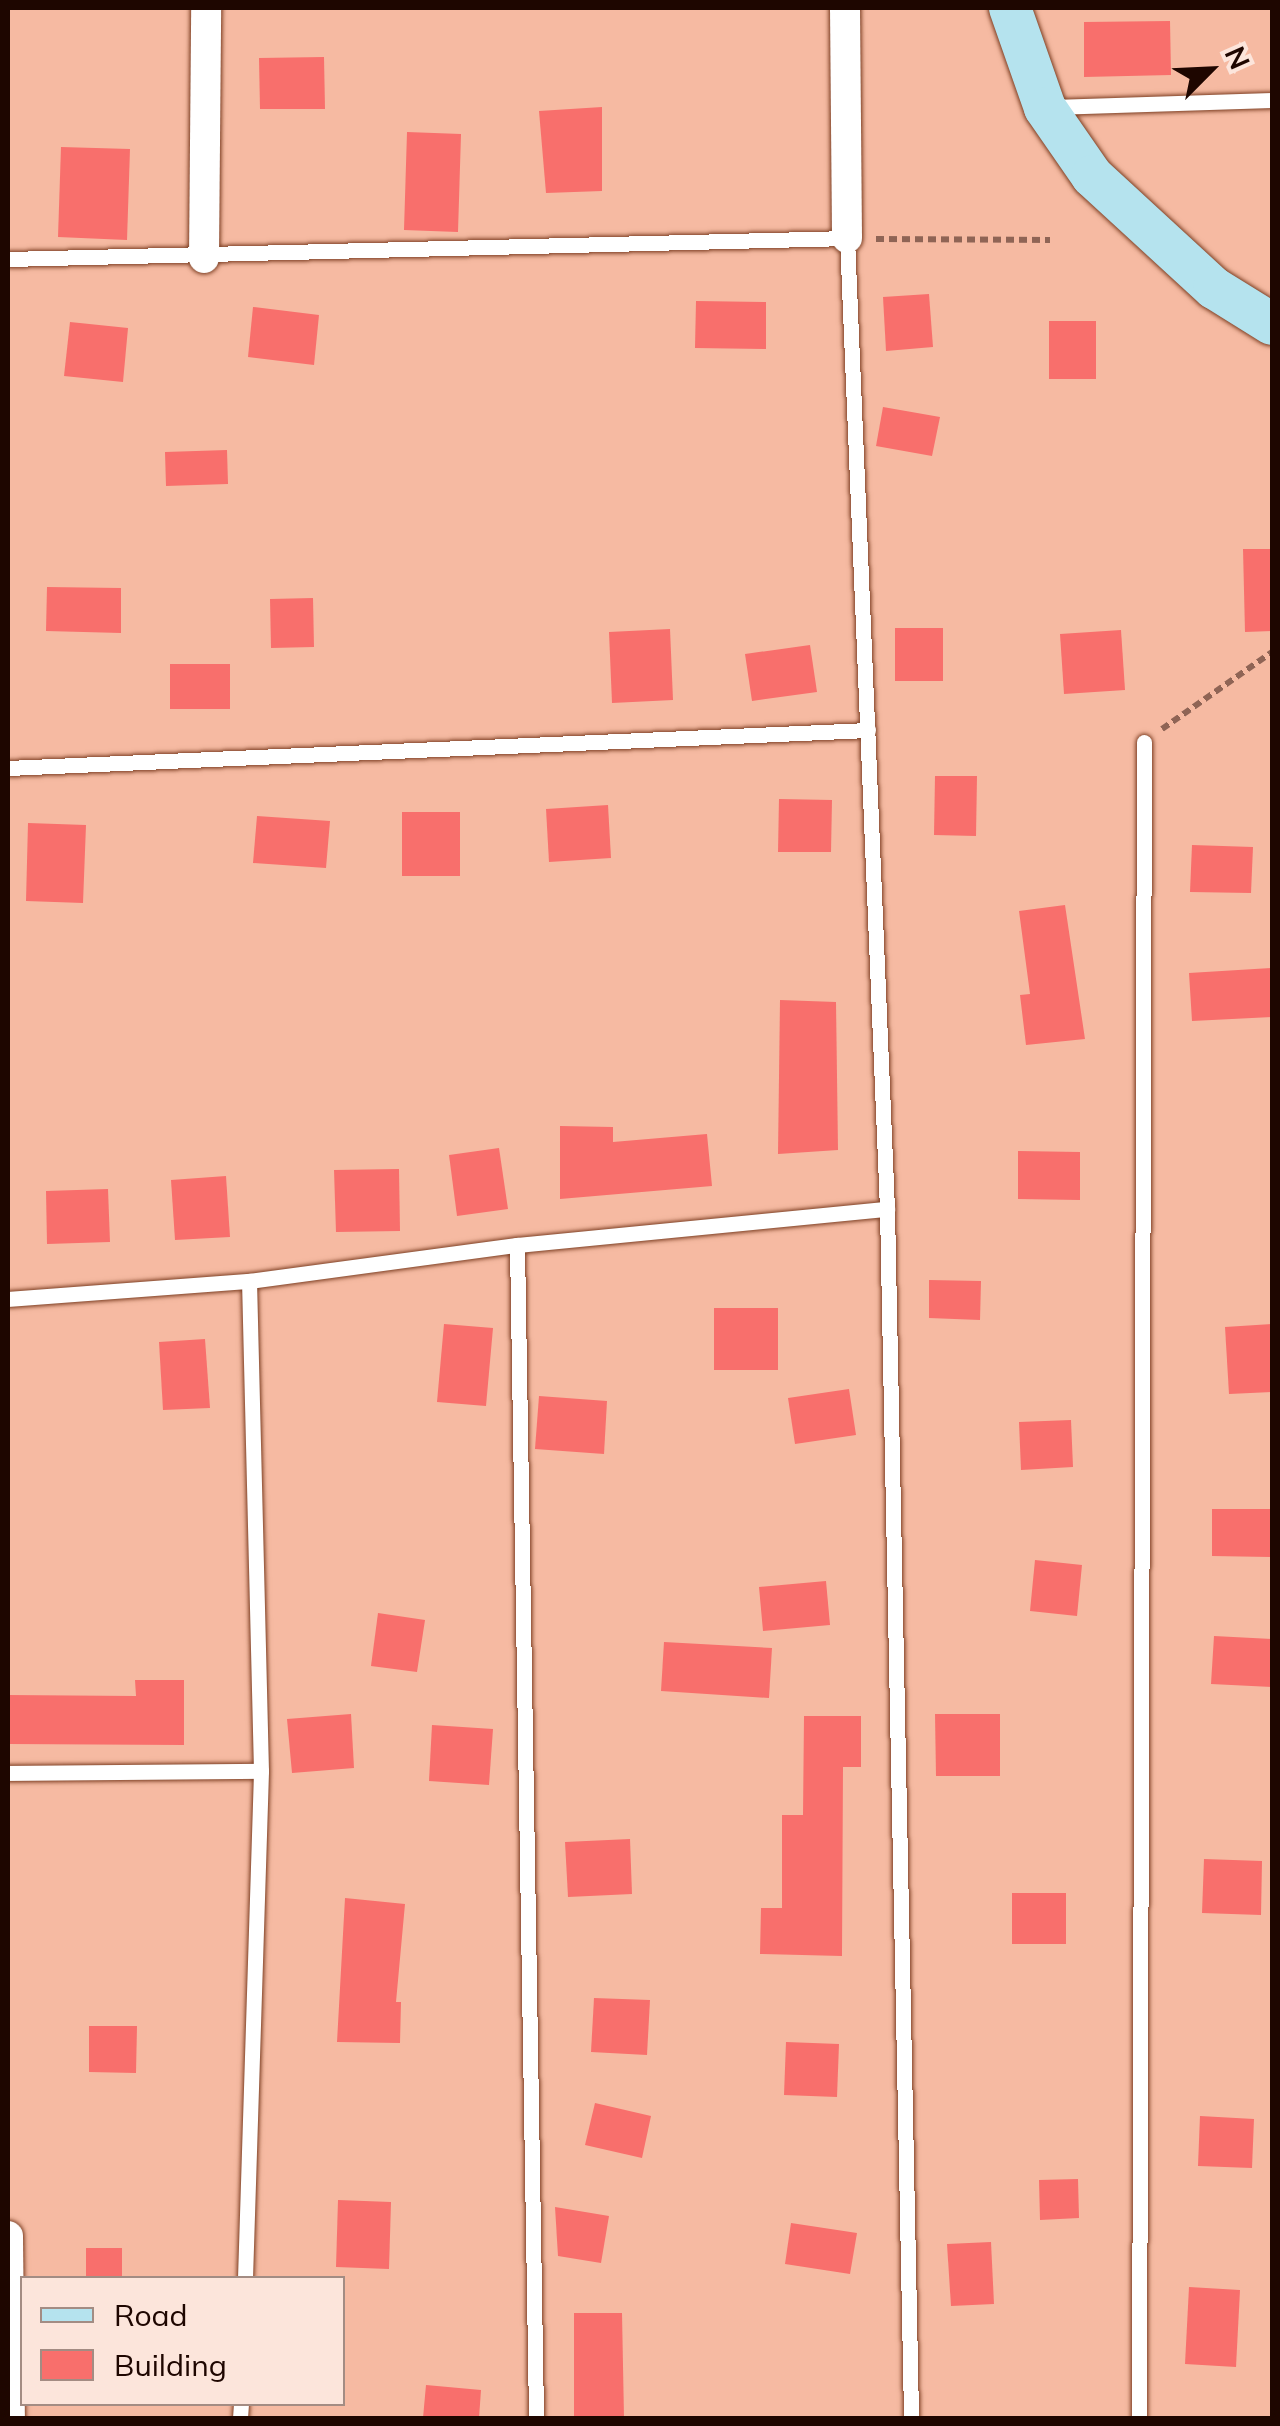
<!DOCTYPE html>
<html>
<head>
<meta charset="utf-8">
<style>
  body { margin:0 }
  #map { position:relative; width:1280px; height:2426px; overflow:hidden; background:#f6baa2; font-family:Mulish,sans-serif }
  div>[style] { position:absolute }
  .building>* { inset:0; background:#f86f6c }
  .path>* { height:6px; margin-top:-3px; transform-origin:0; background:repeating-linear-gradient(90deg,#8f6455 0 8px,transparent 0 13px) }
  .roads { filter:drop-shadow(0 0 2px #7e4024) drop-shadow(0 0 2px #7e4024) }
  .lane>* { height:15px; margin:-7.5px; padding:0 7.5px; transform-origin:7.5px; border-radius:7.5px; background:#fff }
  .street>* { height:30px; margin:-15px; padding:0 15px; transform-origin:15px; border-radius:15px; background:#fff }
  .secondary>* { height:42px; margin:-21px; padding:0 21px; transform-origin:21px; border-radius:21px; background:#b5e3ee }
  span { translate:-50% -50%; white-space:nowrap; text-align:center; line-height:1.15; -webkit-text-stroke:8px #fce5db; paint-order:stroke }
  .frame { position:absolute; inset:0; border:10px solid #1e0600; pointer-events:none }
  .legend { position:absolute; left:20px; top:2276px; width:325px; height:130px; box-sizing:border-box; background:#fce5db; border:2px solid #a38c83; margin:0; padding:12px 18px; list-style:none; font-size:30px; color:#1e0600 }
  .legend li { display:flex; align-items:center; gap:20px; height:50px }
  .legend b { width:50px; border:2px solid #a38c83 }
  .north { position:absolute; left:1160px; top:20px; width:100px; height:100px; -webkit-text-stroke:8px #fce5db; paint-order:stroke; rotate:66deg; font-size:28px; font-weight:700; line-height:40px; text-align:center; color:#1e0600 }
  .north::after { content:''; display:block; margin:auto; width:35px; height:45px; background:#1e0600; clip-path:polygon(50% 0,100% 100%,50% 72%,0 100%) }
</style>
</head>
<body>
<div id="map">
  <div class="building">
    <i style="clip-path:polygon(1170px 21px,1171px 75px,1084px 77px,1084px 22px)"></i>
    <i style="clip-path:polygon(324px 57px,325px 109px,260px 109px,259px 58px)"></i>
    <i style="clip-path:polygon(602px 107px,602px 191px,546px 193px,539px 111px)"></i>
    <i style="clip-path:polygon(407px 132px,461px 134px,458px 232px,404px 230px)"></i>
    <i style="clip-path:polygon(61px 147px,130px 149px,127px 240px,58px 237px)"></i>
    <i style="clip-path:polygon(929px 294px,933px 347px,886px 351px,883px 297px)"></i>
    <i style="clip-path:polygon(696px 301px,766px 302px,766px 349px,695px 348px)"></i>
    <i style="clip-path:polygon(253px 307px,319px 315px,314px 365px,248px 357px)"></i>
    <i style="clip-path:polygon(1049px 321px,1096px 321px,1096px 379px,1049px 379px)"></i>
    <i style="clip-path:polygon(70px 322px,128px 328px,123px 382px,64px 376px)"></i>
    <i style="clip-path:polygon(883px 407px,940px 417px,932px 456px,876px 446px)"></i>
    <i style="clip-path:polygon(227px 450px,228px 484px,166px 486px,165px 452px)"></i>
    <i style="clip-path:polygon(1243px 549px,1272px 549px,1272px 631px,1245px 632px)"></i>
    <i style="clip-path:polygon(47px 587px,121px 588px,121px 633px,46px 631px)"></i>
    <i style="clip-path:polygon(313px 598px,314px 647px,271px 648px,270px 599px)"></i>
    <i style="clip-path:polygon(895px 628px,943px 628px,943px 681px,895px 681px)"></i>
    <i style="clip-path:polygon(670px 629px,673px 700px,612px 703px,609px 632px)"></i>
    <i style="clip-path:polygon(1121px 630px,1125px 690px,1064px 694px,1060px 634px)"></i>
    <i style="clip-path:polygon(810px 645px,817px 692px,752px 701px,745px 654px)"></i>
    <i style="clip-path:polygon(170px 664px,230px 664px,230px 709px,170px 709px)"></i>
    <i style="clip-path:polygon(935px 776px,977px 776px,976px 836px,934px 835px)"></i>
    <i style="clip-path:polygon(779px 799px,832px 800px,831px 852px,778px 852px)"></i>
    <i style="clip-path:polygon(608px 805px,611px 858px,549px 862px,546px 809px)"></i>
    <i style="clip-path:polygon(402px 812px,460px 812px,460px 876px,402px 876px)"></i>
    <i style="clip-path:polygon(257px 816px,330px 821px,326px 868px,253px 863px)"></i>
    <i style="clip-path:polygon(28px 823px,86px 825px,83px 903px,26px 901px)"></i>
    <i style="clip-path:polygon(1192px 845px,1253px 847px,1251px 893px,1190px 892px)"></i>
    <i style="clip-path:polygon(1065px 905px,1085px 1039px,1026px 1045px,1020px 995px,1030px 994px,1019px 911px)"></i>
    <i style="clip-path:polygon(1271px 968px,1272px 1017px,1192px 1021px,1189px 973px)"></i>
    <i style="clip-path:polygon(780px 1000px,836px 1002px,838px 1150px,778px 1154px)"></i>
    <i style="clip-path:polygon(560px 1126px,613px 1127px,613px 1142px,707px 1134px,712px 1186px,560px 1199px)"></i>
    <i style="clip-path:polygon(499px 1148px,508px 1209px,457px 1216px,449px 1155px)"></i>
    <i style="clip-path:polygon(1018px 1151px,1080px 1152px,1080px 1200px,1018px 1199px)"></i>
    <i style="clip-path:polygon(399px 1169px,400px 1231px,336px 1232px,334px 1170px)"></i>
    <i style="clip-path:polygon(226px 1176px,230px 1237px,175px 1240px,171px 1180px)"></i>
    <i style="clip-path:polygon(108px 1189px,110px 1242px,47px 1244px,46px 1191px)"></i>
    <i style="clip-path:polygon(929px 1280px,981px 1281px,980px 1320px,929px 1318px)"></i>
    <i style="clip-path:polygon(714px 1308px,778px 1308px,778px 1370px,714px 1370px)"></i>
    <i style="clip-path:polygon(444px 1324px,493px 1328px,486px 1406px,437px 1402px)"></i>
    <i style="clip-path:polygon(1272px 1324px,1272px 1392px,1229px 1394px,1225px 1327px)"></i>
    <i style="clip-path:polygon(205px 1339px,210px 1408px,163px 1410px,159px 1342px)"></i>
    <i style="clip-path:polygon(849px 1389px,856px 1435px,795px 1444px,788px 1398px)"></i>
    <i style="clip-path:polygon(539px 1396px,607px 1401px,604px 1454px,535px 1449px)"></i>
    <i style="clip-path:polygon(1071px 1420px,1073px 1467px,1021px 1470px,1019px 1422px)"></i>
    <i style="clip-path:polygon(1212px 1509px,1270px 1509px,1270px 1557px,1212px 1556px)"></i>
    <i style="clip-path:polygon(1035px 1560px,1082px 1565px,1077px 1616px,1030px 1611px)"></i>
    <i style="clip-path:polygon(826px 1581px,830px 1625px,763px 1631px,759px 1587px)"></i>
    <i style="clip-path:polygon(378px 1613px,425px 1620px,417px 1672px,371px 1666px)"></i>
    <i style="clip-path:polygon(1214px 1636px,1272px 1639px,1272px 1687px,1211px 1684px)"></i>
    <i style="clip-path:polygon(664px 1642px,772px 1648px,769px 1698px,661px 1691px)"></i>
    <i style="clip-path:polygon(135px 1680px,184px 1680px,184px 1745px,8px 1744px,8px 1695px,136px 1696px)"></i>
    <i style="clip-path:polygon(351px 1714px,354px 1768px,292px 1773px,287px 1719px)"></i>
    <i style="clip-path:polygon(935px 1714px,1000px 1714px,1000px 1776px,936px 1776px)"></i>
    <i style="clip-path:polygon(804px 1716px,861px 1716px,861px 1767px,843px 1767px,842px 1956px,760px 1954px,761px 1908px,782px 1908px,782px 1815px,803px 1815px)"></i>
    <i style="clip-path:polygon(432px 1725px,493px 1729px,489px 1785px,429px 1781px)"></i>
    <i style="clip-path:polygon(630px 1839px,632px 1894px,568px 1897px,565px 1842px)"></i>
    <i style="clip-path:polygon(1204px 1859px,1262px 1861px,1261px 1915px,1202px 1913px)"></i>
    <i style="clip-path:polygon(1012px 1893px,1066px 1893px,1066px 1944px,1012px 1944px)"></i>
    <i style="clip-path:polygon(345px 1898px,405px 1904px,396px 2002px,401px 2002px,400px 2043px,337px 2042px)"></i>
    <i style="clip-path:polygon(594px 1998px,650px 2000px,647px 2055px,591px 2052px)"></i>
    <i style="clip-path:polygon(89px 2026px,137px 2026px,136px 2073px,89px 2072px)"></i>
    <i style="clip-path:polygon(786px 2042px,839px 2044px,837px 2097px,784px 2095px)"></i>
    <i style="clip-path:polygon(595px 2103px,651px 2116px,642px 2158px,585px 2145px)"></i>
    <i style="clip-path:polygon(1200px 2116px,1254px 2119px,1252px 2168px,1198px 2166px)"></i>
    <i style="clip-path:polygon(1078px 2179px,1079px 2218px,1040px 2220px,1039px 2180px)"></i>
    <i style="clip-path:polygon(338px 2200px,391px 2202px,389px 2269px,336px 2267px)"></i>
    <i style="clip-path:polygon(555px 2207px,609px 2216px,601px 2263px,558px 2256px)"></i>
    <i style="clip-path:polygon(791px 2223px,857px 2233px,850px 2274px,785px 2264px)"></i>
    <i style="clip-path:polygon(991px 2242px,994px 2304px,951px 2306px,947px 2244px)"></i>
    <i style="clip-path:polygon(86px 2248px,122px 2248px,122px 2278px,86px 2278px)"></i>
    <i style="clip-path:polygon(1189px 2287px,1240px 2290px,1236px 2367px,1185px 2364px)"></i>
    <i style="clip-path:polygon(574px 2313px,622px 2313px,624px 2418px,574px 2418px)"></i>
    <i style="clip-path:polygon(426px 2385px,481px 2390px,479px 2418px,423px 2418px)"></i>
  </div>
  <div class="path">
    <i style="left:876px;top:239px;width:174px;rotate:0.3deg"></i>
    <i style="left:1162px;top:729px;width:134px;rotate:-35deg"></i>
  </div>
  <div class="roads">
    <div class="lane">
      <i style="left:1052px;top:107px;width:220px;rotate:-1.8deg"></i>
      <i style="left:8px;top:259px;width:839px;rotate:-1.43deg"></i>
      <i style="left:847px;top:238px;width:972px;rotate:87.64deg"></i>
      <i style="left:887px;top:1209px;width:1209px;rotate:88.86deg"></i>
      <i style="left:8px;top:768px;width:861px;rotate:-2.53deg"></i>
      <i style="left:517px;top:1245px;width:1173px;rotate:89.07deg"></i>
      <i style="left:8px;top:1299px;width:242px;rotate:-4.3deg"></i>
      <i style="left:249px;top:1281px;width:270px;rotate:-7.7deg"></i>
      <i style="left:517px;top:1245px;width:372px;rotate:-5.6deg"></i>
      <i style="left:8px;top:1773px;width:253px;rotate:-0.5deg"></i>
      <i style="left:245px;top:2278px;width:507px;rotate:-88.19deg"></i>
      <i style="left:261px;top:1771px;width:490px;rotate:-91.4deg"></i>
      <i style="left:240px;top:2418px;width:14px;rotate:-86deg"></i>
      <i style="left:1139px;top:2418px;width:1676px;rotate:-89.83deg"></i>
    </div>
    <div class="street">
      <i style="left:845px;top:8px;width:230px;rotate:89.5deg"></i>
      <i style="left:204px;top:258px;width:250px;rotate:-89.5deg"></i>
      <i style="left:8px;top:2236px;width:182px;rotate:89.4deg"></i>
    </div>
    <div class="secondary">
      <i style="left:1010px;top:8px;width:106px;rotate:70.7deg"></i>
      <i style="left:1045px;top:108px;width:83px;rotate:55.3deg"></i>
      <i style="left:1092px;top:176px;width:166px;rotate:42.6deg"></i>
      <i style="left:1214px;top:288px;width:68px;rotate:31.8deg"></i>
    </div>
  </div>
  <div class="frame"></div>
  <ul class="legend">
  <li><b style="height:12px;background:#b5e3ee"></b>Road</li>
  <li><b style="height:28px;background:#f86f6c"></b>Building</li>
  </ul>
  <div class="north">N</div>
</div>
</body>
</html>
